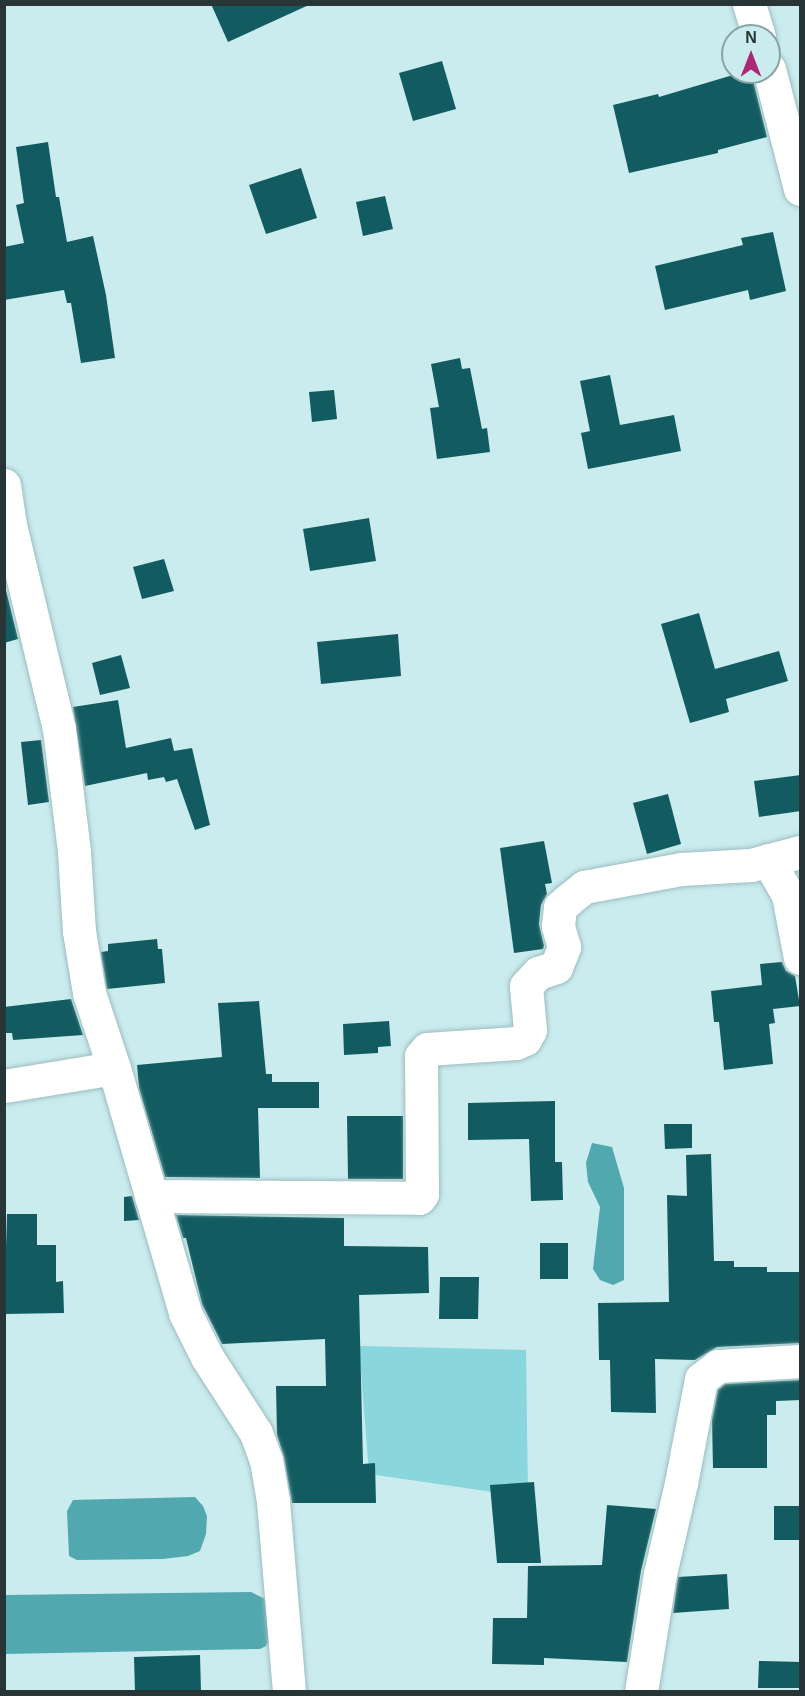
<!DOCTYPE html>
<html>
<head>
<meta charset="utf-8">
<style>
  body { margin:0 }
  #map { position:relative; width:805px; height:1696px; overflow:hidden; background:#caecee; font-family:Arial,sans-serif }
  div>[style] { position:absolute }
  .green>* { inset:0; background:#89d6dc }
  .water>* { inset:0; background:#51a8af }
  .building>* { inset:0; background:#125b60 }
  .roads { filter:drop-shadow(0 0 2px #9dbdc0) drop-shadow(0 0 2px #9dbdc0) }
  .minor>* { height:33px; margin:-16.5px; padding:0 16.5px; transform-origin:16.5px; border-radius:16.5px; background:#fff }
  span { translate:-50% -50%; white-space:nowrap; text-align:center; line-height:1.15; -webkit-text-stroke:6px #caecee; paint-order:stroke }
  .frame { position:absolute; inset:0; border:6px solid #283536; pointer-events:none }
  .north { position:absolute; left:721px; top:24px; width:60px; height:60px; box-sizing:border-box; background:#caecee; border:2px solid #89a3a4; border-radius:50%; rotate:0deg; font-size:16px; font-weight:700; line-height:24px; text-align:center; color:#283536 }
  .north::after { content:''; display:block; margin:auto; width:21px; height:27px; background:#aa2874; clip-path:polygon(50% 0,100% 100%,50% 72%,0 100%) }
</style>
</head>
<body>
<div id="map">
  <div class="green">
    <i style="clip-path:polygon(359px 1346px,526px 1350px,528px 1497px,369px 1474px)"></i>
  </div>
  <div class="water">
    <i style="clip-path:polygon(592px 1143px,612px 1147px,624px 1188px,624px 1280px,613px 1285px,600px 1280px,593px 1269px,600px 1207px,588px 1182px,586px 1163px)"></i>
    <i style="clip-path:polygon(195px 1497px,203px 1506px,207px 1516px,206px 1534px,200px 1551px,188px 1556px,163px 1559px,77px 1560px,69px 1556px,67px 1511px,73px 1500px)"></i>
    <i style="clip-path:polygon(251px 1592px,265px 1599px,269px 1640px,266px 1646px,260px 1649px,5px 1654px,4px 1595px)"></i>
  </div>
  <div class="building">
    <i style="clip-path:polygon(211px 4px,311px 4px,228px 42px)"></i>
    <i style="clip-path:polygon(442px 61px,456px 109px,413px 121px,399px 73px)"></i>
    <i style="clip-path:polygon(743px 72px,751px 72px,767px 137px,718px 150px,718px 153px,629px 173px,613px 105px,658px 94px,659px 97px)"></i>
    <i style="clip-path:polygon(48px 142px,56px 197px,59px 197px,67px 242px,93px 236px,106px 295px,115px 358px,81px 363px,71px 303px,67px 303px,64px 290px,4px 300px,4px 247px,24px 243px,16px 205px,24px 203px,16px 147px)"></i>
    <i style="clip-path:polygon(301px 168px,317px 218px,266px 234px,249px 185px)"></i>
    <i style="clip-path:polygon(385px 196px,393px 229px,363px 236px,356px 202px)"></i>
    <i style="clip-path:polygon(773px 232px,786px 291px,750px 300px,748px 290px,665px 310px,655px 266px,743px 245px,741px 238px)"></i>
    <i style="clip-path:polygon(460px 358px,462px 369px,470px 368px,482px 429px,487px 428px,490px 452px,437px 459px,430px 408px,439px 407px,431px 364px)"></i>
    <i style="clip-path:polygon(610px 375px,620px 425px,674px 415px,681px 451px,588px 469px,581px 433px,590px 431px,580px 381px)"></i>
    <i style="clip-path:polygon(334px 390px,337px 419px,312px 422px,309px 392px)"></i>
    <i style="clip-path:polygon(369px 518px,376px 561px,310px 571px,303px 529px)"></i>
    <i style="clip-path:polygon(164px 559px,174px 591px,142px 599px,133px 567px)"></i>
    <i style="clip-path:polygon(4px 582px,18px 639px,4px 643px)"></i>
    <i style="clip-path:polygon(699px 613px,715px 669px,779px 651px,788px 681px,726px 699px,729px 712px,690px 723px,661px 624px)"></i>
    <i style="clip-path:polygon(398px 634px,401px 676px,321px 684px,317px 642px)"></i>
    <i style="clip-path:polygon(121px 655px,130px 688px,100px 695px,92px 663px)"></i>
    <i style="clip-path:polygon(118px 700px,126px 748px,171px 738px,174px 751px,192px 748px,210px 825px,195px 830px,177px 779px,166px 782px,164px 777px,148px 780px,147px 773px,85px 786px,73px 707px)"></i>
    <i style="clip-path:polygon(41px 740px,49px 802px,28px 805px,21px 742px)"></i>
    <i style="clip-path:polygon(801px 775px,801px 811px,759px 817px,754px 781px)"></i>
    <i style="clip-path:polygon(668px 794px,681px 844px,647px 854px,633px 803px)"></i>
    <i style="clip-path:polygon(544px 841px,552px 883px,545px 884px,547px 894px,541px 905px,539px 924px,544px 946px,543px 949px,514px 953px,500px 848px)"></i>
    <i style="clip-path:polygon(157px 939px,158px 949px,162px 949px,165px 983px,107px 989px,101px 952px,108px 951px,108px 944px)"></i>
    <i style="clip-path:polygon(782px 962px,786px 971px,795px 976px,800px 1006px,773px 1009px,775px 1023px,769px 1024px,773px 1064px,724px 1070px,719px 1022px,714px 1022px,711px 991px,762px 985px,760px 964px)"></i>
    <i style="clip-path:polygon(71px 999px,83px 1035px,13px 1040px,12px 1033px,4px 1033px,4px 1007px)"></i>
    <i style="clip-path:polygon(259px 1001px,266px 1074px,272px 1074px,272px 1082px,319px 1082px,319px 1108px,258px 1108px,260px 1178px,165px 1177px,139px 1088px,137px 1065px,222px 1057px,218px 1003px)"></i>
    <i style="clip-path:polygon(389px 1021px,391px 1046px,378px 1047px,378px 1053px,344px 1055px,343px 1024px)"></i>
    <i style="clip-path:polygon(555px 1101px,555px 1162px,562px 1162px,563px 1200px,531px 1201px,529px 1139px,468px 1140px,468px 1103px)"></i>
    <i style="clip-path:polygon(347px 1116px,403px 1116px,403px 1179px,348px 1179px)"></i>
    <i style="clip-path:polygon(664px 1124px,692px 1124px,692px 1148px,665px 1149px)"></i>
    <i style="clip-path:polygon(711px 1154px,714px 1261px,734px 1261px,734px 1267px,767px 1267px,767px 1272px,801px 1272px,801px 1343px,717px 1347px,695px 1360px,655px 1359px,656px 1413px,611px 1412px,610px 1360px,599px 1360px,598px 1303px,669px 1302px,667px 1195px,687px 1196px,686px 1155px)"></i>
    <i style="clip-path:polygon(132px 1196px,139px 1220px,124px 1221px,124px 1197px)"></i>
    <i style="clip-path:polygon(7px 1214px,37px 1214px,37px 1245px,56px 1245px,56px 1282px,63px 1281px,64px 1313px,4px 1314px)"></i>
    <i style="clip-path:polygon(176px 1215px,344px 1218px,344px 1246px,428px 1247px,429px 1293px,359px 1295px,363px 1464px,375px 1463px,376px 1503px,292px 1503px,284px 1457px,277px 1435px,276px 1386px,326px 1386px,325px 1339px,222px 1344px,202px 1304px,186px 1238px,183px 1238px)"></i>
    <i style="clip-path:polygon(540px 1243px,568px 1243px,568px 1279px,540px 1279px)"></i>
    <i style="clip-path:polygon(440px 1277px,479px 1277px,478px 1319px,439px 1319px)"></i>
    <i style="clip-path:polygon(801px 1380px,801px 1400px,776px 1401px,776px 1415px,767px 1415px,767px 1468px,713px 1468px,712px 1420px,718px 1390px,725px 1384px)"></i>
    <i style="clip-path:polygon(534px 1482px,541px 1563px,497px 1563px,490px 1485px)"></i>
    <i style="clip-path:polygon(607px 1505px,656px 1509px,641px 1571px,627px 1662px,544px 1658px,544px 1665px,492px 1664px,493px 1618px,527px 1618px,528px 1566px,602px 1565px)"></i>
    <i style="clip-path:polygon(774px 1506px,801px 1506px,801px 1540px,774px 1540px)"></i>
    <i style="clip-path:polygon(727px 1574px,729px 1609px,673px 1613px,678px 1577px)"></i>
    <i style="clip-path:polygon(200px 1655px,201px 1692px,135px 1692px,134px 1657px)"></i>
    <i style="clip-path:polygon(759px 1661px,801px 1662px,801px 1688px,758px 1688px)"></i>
  </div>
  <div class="roads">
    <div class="minor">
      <i style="left:749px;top:4px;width:34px;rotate:73deg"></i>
      <i style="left:769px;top:69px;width:124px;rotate:75.5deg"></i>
      <i style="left:4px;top:485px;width:40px;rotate:81.5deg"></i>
      <i style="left:10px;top:525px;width:210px;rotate:76.5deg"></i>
      <i style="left:59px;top:729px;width:124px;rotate:83deg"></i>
      <i style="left:74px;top:852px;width:79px;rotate:86.4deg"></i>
      <i style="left:79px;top:931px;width:63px;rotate:80.8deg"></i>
      <i style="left:89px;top:993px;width:79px;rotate:71.6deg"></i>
      <i style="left:114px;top:1068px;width:255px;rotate:73.8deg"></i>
      <i style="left:185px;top:1313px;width:49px;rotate:63.4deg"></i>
      <i style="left:207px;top:1357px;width:90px;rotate:57.2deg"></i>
      <i style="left:256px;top:1433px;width:29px;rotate:70deg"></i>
      <i style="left:266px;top:1460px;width:42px;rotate:80.3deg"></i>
      <i style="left:273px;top:1501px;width:192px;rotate:85.2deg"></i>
      <i style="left:768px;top:860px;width:40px;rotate:60.3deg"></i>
      <i style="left:788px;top:895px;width:64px;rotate:79.2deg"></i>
      <i style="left:4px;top:1086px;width:111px;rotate:-9.3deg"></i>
      <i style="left:151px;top:1196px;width:268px;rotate:0.4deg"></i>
      <i style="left:419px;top:1198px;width:5px;rotate:-53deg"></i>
      <i style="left:422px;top:1194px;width:138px;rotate:-90.4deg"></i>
      <i style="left:421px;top:1056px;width:9px;rotate:-49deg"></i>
      <i style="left:427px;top:1049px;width:89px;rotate:-3.9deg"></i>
      <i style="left:516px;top:1043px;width:10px;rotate:-24deg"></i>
      <i style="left:525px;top:1039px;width:10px;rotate:-61deg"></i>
      <i style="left:530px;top:1030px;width:44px;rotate:-95.2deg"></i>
      <i style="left:526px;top:986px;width:18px;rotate:-47deg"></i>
      <i style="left:538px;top:973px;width:19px;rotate:-18deg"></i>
      <i style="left:556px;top:967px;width:22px;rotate:-68deg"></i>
      <i style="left:564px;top:947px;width:22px;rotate:-106deg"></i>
      <i style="left:558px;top:926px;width:19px;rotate:-84deg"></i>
      <i style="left:560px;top:907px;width:11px;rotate:-41deg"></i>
      <i style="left:568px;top:900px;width:21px;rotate:-39deg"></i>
      <i style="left:584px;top:887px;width:99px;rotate:-10.5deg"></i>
      <i style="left:681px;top:869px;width:70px;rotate:-3.3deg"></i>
      <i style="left:751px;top:865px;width:51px;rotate:-14.9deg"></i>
      <i style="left:641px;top:1692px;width:120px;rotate:-80.9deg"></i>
      <i style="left:660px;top:1574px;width:93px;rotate:-77deg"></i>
      <i style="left:681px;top:1483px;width:106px;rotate:-79.1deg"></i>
      <i style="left:701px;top:1379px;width:21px;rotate:-37deg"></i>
      <i style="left:718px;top:1366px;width:82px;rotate:-3.5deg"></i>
    </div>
  </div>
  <div class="frame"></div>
  <div class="north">N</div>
</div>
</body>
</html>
